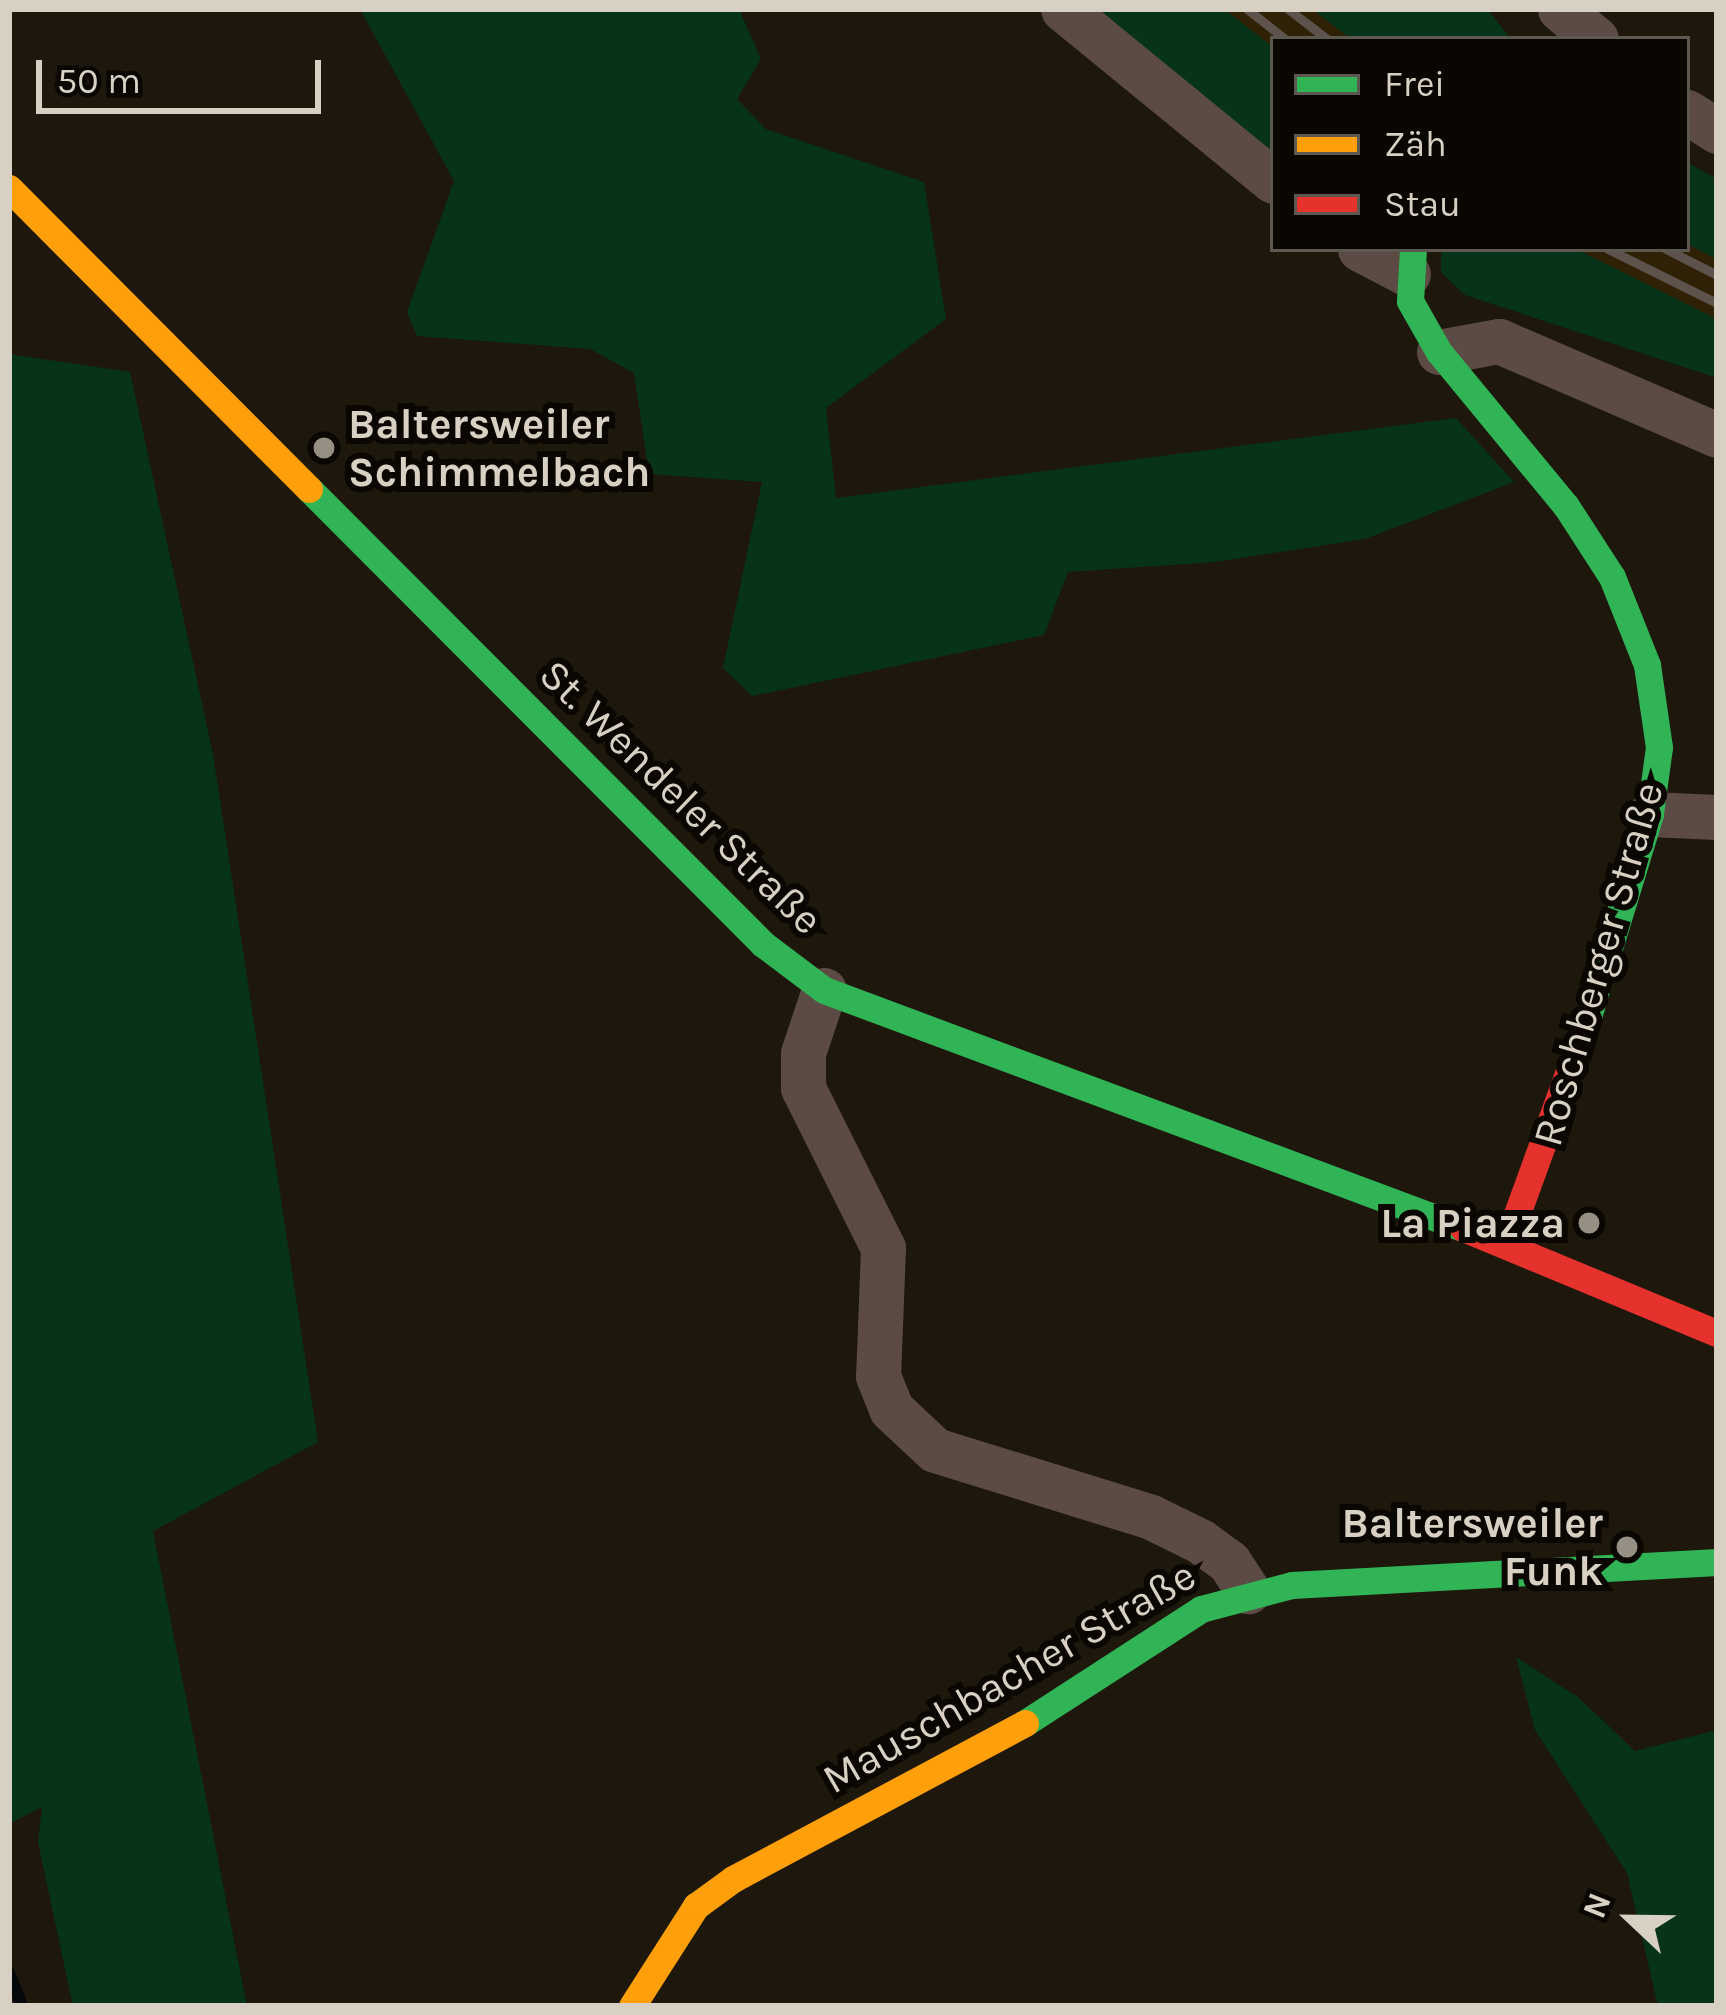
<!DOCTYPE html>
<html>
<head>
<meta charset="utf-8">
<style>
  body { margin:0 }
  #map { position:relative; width:1726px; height:2015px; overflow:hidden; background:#1d170c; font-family:Karla,sans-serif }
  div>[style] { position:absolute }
  .built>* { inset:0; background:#2e2105 }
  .green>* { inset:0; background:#073419 }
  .stream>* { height:12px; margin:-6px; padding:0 6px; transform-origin:6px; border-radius:6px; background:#03080a }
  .street>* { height:45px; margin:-22.5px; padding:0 22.5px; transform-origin:22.5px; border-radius:22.5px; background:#5c4a45 }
  .fast>* { height:27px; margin:-13.5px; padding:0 13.5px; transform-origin:13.5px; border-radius:13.5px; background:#30b455 }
  .slow>* { height:27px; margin:-13.5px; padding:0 13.5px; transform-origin:13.5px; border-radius:13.5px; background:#ff9f0a }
  .jam>* { height:27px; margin:-13.5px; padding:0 13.5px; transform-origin:13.5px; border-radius:13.5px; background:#e5322d }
  .rail>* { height:9px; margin:-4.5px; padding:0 4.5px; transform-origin:4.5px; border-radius:4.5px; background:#5e524d }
  .dots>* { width:33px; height:33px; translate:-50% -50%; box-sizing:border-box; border:6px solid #0a0601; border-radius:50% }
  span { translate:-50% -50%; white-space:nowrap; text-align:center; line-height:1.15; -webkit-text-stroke:12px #0a0601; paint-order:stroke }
  .poi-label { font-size:42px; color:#d7d0c3; font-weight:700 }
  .left { translate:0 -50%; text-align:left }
  .right { translate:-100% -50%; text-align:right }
  .street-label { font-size:42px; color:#d7d0c3 }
  .frame { position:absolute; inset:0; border:12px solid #d7d0c3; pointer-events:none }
  .legend { position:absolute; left:1270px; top:36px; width:420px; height:216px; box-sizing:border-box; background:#0a0601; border:3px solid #5c574f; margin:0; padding:15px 21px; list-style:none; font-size:36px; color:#d7d0c3 }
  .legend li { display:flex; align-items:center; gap:24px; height:60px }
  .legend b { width:60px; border:3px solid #5c574f }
  .north { position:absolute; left:1570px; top:1859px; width:120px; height:120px; -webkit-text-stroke:9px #0a0601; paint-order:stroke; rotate:292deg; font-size:33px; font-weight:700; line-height:48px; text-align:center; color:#d7d0c3 }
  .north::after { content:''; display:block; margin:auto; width:42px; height:54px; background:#d7d0c3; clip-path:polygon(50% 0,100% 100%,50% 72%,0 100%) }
  .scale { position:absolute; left:36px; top:60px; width:285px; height:54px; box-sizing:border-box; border:6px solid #d7d0c3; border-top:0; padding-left:15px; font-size:36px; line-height:42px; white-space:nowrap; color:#d7d0c3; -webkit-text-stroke:9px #0a0601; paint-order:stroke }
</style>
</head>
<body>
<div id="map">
  <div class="built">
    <i style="clip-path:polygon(1224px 9px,1312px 9px,1351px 39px,1273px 39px,1273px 47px)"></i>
    <i style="clip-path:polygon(1687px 244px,1717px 259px,1717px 319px,1576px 249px)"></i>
  </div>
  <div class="green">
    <i style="clip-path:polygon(360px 9px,739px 9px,761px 59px,737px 99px,766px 129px,924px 182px,946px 319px,826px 408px,836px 498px,1456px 418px,1514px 482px,1365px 539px,1215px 562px,1068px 572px,1044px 635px,752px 696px,723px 668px,762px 482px,649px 474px,634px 373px,590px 349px,417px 336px,407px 312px,454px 181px)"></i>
    <i style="clip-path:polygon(1084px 9px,1224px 9px,1273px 47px,1273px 155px)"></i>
    <i style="clip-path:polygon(1312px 9px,1487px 9px,1511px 39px,1351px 39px)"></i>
    <i style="clip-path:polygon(1687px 162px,1717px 179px,1717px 259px,1687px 244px)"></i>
    <i style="clip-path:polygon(1441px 249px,1576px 249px,1717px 319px,1717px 378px,1465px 295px,1441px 272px)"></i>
    <i style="clip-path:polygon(9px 354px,130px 372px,213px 754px,318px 1442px,153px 1531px,247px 2006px,73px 2006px,38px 1842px,42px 1807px,9px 1824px)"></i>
    <i style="clip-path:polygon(1516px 1657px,1578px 1697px,1635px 1751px,1717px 1730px,1717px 2006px,1658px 2006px,1627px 1873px,1535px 1730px)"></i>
  </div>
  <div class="stream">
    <i style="left:9px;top:1973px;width:35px;rotate:68deg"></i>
  </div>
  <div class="street">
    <i style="left:1063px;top:9px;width:271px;rotate:39.3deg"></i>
    <i style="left:1560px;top:9px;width:47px;rotate:39.8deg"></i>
    <i style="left:1687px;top:112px;width:36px;rotate:32deg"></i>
    <i style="left:1360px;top:249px;width:54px;rotate:27.5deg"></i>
    <i style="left:1439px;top:352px;width:61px;rotate:-10.4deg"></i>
    <i style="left:1499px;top:341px;width:237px;rotate:23.3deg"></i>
    <i style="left:1650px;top:814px;width:67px;rotate:2.6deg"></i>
    <i style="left:824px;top:990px;width:66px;rotate:108.4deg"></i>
    <i style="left:803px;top:1053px;width:35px;rotate:90deg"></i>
    <i style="left:803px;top:1088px;width:179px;rotate:63.4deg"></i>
    <i style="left:883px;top:1248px;width:128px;rotate:92.2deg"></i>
    <i style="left:878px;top:1376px;width:35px;rotate:68deg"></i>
    <i style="left:891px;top:1409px;width:60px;rotate:43deg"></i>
    <i style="left:935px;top:1450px;width:226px;rotate:17.2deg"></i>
    <i style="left:1151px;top:1517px;width:55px;rotate:26.1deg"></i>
    <i style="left:1200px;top:1541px;width:36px;rotate:36deg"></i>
    <i style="left:1229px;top:1562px;width:35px;rotate:57deg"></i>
  </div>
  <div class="fast">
    <i style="left:1413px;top:249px;width:52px;rotate:93.3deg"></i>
    <i style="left:1410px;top:301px;width:59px;rotate:60.4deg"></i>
    <i style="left:1439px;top:352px;width:200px;rotate:50.5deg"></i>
    <i style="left:1566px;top:506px;width:85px;rotate:57.1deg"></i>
    <i style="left:1612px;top:577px;width:95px;rotate:68.3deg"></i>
    <i style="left:1647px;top:665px;width:83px;rotate:81.7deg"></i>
    <i style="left:1659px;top:747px;width:68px;rotate:97.7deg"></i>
    <i style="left:1650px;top:814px;width:223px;rotate:107deg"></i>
    <i style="left:309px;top:489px;width:643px;rotate:45.06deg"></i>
    <i style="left:763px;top:944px;width:76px;rotate:37deg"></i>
    <i style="left:824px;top:990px;width:682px;rotate:20.43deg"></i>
    <i style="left:1025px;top:1723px;width:210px;rotate:-32.9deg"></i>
    <i style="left:1201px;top:1609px;width:94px;rotate:-14.8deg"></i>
    <i style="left:1292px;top:1585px;width:426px;rotate:-3.1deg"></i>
  </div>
  <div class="slow">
    <i style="left:9px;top:188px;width:425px;rotate:45.1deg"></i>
    <i style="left:632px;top:2006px;width:119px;rotate:-57.4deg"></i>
    <i style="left:696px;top:1906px;width:46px;rotate:-36.1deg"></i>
    <i style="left:733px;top:1879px;width:331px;rotate:-28.1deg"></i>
  </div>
  <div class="jam">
    <i style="left:1463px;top:1228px;width:275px;rotate:22.5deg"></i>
    <i style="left:1506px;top:1244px;width:231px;rotate:-70deg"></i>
  </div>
  <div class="rail">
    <i style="left:1247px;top:9px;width:48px;rotate:38.3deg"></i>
    <i style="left:1288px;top:9px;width:49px;rotate:37.6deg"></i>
    <i style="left:1608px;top:249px;width:122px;rotate:26.4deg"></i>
    <i style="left:1666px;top:249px;width:57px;rotate:27deg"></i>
  </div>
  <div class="dots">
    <i style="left:324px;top:448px;background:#968f83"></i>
    <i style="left:1589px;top:1223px;background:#968f83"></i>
    <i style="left:1627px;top:1547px;background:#968f83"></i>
  </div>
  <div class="poi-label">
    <span class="left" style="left:348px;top:448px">Baltersweiler<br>Schimmelbach</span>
    <span class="right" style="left:1565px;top:1223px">La Piazza</span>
    <span class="right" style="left:1603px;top:1547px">Baltersweiler<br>Funk</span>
  </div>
  <div class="street-label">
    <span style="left:681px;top:797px;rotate:44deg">St. Wendeler Straße</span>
    <span style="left:1598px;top:964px;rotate:-74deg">Roschberger Straße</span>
    <span style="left:1009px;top:1677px;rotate:-30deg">Mauschbacher Straße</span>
  </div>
  <div class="frame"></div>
  <ul class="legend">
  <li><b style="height:15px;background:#30b455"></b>Frei</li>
  <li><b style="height:15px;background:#ff9f0a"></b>Zäh</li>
  <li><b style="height:15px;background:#e5322d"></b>Stau</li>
  </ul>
  <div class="north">N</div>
  <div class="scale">50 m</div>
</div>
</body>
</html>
